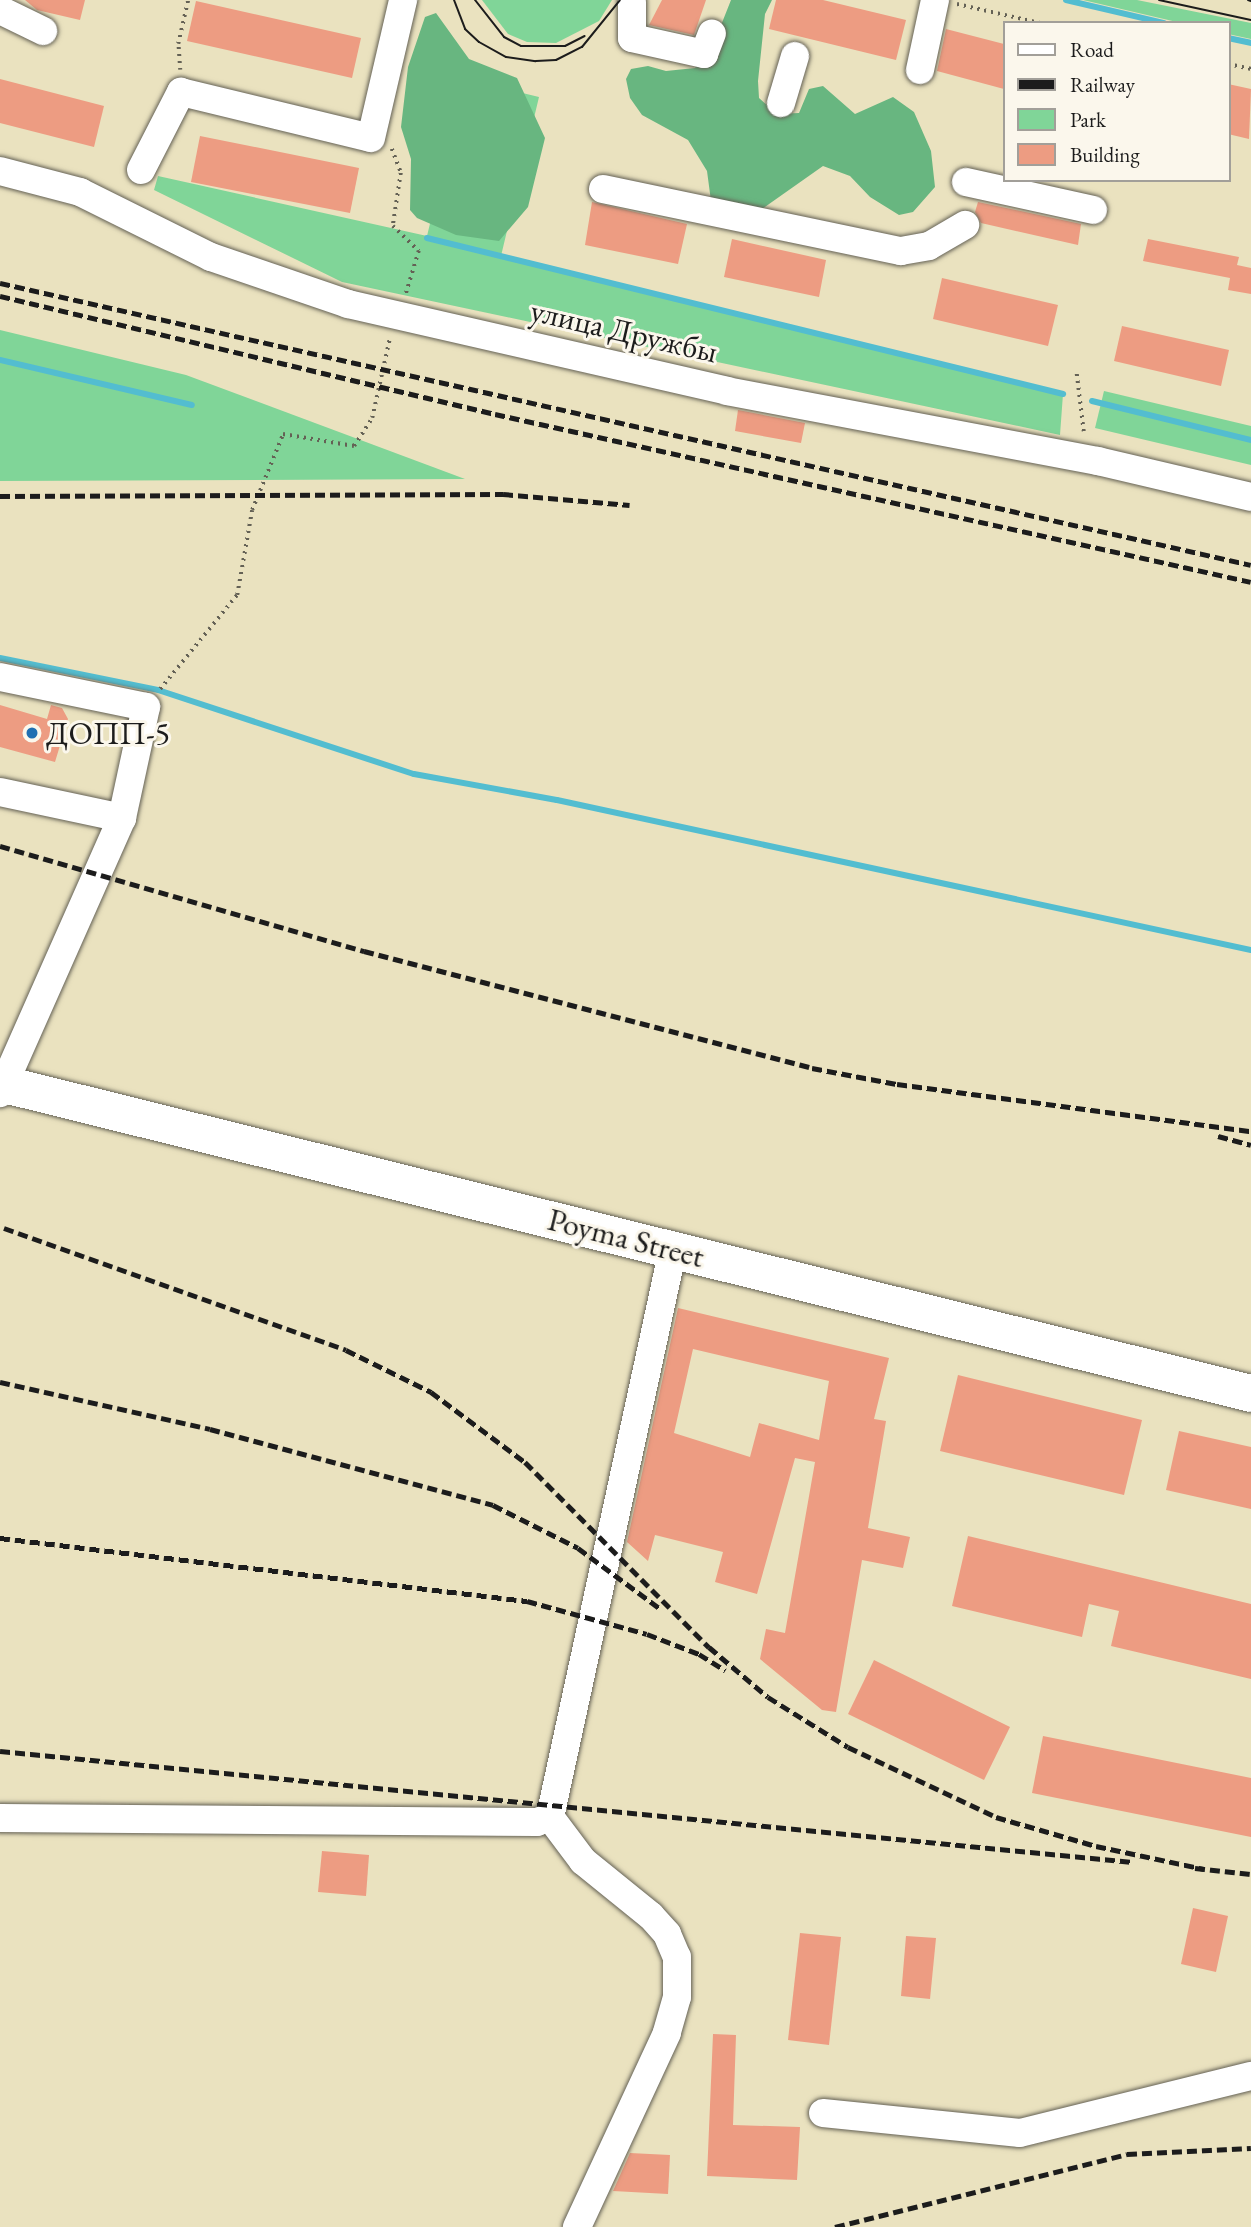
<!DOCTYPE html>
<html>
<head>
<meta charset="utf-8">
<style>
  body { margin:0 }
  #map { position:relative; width:1251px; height:2227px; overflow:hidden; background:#eae2bf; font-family:"EB Garamond",serif }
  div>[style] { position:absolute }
  .green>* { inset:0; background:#80d598 }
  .forest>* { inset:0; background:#68b680 }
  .stream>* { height:6px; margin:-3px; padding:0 3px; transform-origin:3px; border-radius:3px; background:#53bdd0 }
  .building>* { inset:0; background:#ed9c82 }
  .path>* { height:3.5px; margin-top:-1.75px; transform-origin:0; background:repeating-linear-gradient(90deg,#646155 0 2px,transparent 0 7px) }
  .roads { filter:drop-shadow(0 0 2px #646155) drop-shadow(0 0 2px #646155) }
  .minor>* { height:28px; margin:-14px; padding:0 14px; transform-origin:14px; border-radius:14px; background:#fff }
  .major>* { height:37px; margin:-18.5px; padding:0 18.5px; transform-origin:18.5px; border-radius:18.5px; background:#fff }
  .tram>* { height:2px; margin:-1px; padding:0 1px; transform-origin:1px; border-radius:1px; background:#1c1c1c }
  .rail>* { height:5px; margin-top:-2.5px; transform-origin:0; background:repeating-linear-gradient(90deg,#1c1c1c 0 10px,transparent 0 15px) }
  .dots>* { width:19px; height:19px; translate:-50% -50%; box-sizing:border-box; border:4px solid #fbf7ec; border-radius:50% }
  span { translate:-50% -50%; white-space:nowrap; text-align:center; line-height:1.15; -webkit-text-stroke:6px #fbf7ec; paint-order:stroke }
  .street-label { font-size:32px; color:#1c1c1c }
  .poi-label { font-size:32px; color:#1c1c1c }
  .left { translate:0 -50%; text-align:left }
  .legend { position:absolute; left:1003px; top:21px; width:228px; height:161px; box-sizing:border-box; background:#fbf7ec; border:2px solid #a29f99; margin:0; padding:9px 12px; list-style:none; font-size:21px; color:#1c1c1c }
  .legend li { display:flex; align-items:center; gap:14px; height:35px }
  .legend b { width:35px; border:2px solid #a29f99 }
</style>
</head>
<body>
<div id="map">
  <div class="green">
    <i style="clip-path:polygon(482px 0,612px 0,599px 21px,556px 43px,527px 42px,508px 34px)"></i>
    <i style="clip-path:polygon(1083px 0,1137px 0,1251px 23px,1251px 39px,1228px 34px,1228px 23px,1181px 23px)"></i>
    <i style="clip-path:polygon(465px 79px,539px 97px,501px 256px,1063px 394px,1060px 435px,342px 282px,154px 190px,158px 176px,427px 236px)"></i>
    <i style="clip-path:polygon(0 330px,186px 375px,465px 479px,0 481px)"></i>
    <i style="clip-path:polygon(1104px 391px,1251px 426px,1251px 465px,1095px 428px)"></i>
  </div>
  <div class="forest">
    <i style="clip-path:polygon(731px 0,772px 0,765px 14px,758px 81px,759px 98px,777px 114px,799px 113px,809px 89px,823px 86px,855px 114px,893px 97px,914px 112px,931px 151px,935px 187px,913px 212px,899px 215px,870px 197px,850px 176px,823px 166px,742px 223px,711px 201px,707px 171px,688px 140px,642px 115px,630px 98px,626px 79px,631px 69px,648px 66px,666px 71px,695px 68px,714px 43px)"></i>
    <i style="clip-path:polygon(436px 13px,469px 59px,517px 78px,545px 138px,528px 207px,499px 241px,456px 235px,417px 218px,410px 210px,411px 159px,401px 127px,408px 67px,425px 17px)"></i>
  </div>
  <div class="stream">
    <i style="left:1066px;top:0;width:101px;rotate:13.2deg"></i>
    <i style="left:1228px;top:38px;width:24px;rotate:12deg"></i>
    <i style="left:427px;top:238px;width:655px;rotate:13.78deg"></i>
    <i style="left:0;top:360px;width:197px;rotate:13.2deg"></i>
    <i style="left:1092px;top:401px;width:164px;rotate:13.8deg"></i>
    <i style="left:0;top:658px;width:161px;rotate:11.4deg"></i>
    <i style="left:158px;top:690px;width:269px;rotate:18.2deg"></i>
    <i style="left:414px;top:774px;width:145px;rotate:10.3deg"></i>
    <i style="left:557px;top:800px;width:710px;rotate:12.2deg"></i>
  </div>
  <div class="building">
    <i style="clip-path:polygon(25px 0,85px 0,80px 20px,37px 10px)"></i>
    <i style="clip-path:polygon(662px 0,706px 0,694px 35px,649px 25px)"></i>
    <i style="clip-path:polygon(776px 0,823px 0,906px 20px,896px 60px,769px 29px)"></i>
    <i style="clip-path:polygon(196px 1px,361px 38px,352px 78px,187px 41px)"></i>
    <i style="clip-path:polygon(946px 29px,1004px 44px,1004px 89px,937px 71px)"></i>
    <i style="clip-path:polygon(0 79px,104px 106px,94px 147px,0 123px)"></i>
    <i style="clip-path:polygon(1228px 84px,1251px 89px,1249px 139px,1228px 134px)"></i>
    <i style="clip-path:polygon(200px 136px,359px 168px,350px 213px,191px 182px)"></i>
    <i style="clip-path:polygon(592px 202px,687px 224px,678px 264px,585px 245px)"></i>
    <i style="clip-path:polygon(978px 202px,1081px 224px,1078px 245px,981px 223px,975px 212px)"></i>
    <i style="clip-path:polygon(732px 239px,826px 260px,819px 297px,724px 277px)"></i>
    <i style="clip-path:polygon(1148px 239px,1239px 257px,1237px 265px,1251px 268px,1251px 294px,1228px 290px,1230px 278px,1143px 261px)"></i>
    <i style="clip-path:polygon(942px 278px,1058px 305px,1048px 346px,933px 319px)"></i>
    <i style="clip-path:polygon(1122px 326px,1229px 350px,1221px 386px,1114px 361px)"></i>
    <i style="clip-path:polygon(738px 410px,805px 423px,801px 443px,735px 431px)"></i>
    <i style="clip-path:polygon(0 705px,47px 719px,51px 705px,62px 708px,68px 719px,55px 762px,0 747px)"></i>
    <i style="clip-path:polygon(evenodd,678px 1308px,889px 1358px,874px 1419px,886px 1421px,868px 1528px,910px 1537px,903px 1568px,862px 1560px,836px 1712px,822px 1710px,760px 1659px,766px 1629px,785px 1633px,815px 1462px,795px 1458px,757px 1594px,715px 1582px,723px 1552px,655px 1535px,648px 1561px,627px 1542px,678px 1308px,693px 1349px,829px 1381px,819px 1440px,759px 1423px,750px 1457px,674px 1433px,693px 1349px)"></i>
    <i style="clip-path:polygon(958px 1375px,1142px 1420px,1124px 1495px,940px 1451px)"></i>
    <i style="clip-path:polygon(1179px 1431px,1251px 1447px,1251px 1509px,1166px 1490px)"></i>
    <i style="clip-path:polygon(968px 1536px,1251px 1604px,1251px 1679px,1111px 1646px,1119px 1611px,1089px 1604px,1082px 1637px,952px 1606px)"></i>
    <i style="clip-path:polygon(874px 1660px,1010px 1727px,984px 1780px,848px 1714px)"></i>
    <i style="clip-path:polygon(1043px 1736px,1251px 1778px,1251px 1837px,1032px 1793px)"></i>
    <i style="clip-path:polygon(322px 1851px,369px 1855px,366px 1896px,318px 1892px)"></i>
    <i style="clip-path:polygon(1193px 1908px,1228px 1916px,1216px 1972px,1181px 1964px)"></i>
    <i style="clip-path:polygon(800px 1933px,841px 1937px,829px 2045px,788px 2040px)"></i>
    <i style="clip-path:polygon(906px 1936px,936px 1938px,930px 1999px,901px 1996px)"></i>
    <i style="clip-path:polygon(713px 2034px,736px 2035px,733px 2125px,800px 2127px,797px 2180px,707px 2176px)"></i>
    <i style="clip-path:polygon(630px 2153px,670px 2155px,668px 2194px,613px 2191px)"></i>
  </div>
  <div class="path">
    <i style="left:957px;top:4px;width:85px;rotate:12.9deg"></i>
    <i style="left:1228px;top:64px;width:24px;rotate:12deg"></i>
    <i style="left:180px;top:70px;width:26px;rotate:-94deg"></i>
    <i style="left:178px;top:44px;width:45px;rotate:-77.2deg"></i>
    <i style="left:392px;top:149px;width:26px;rotate:69deg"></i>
    <i style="left:401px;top:173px;width:54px;rotate:98.6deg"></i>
    <i style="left:393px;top:226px;width:36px;rotate:44deg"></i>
    <i style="left:419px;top:251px;width:45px;rotate:106.8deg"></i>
    <i style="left:1077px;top:374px;width:58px;rotate:83.1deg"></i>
    <i style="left:160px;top:689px;width:122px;rotate:-50.7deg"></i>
    <i style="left:237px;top:595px;width:86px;rotate:-80deg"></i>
    <i style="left:252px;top:510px;width:82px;rotate:-67.8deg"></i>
    <i style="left:283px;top:434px;width:72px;rotate:9.6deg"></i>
    <i style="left:354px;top:446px;width:33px;rotate:-57deg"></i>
    <i style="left:372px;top:418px;width:83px;rotate:-77.5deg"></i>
  </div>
  <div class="roads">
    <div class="minor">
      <i style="left:632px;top:2px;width:36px;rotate:90deg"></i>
      <i style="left:632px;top:38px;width:74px;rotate:12.5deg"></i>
      <i style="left:704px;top:54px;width:22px;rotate:-69deg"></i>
      <i style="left:0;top:10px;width:48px;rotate:26deg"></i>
      <i style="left:920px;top:70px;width:72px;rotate:-77.9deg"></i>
      <i style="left:781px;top:103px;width:49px;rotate:-73.4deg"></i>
      <i style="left:141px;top:170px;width:88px;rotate:-62.9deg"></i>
      <i style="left:181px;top:92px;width:195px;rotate:13.6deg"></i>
      <i style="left:371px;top:138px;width:142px;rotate:-76.9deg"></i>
      <i style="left:0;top:171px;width:83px;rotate:14.7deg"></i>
      <i style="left:80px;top:192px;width:146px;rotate:26.4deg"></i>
      <i style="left:211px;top:257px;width:145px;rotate:18.9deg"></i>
      <i style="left:348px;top:304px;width:389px;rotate:12.9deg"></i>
      <i style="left:727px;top:391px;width:378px;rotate:10.7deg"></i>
      <i style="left:1098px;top:461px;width:157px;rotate:13.2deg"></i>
      <i style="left:966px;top:182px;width:130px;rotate:12.4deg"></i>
      <i style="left:603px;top:189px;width:304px;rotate:11.8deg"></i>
      <i style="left:901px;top:251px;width:28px;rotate:-10deg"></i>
      <i style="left:929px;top:246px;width:42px;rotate:-30.3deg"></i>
      <i style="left:0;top:677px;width:149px;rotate:11.6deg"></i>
      <i style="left:146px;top:707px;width:114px;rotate:102.2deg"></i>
      <i style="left:122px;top:818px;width:301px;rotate:113.9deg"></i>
      <i style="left:0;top:792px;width:125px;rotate:12deg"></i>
      <i style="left:550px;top:1817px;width:55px;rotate:53.1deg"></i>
      <i style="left:583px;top:1861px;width:87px;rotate:39deg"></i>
      <i style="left:651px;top:1916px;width:24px;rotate:48deg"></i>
      <i style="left:667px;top:1934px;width:25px;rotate:67deg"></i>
      <i style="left:677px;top:1957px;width:40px;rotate:90deg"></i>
      <i style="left:677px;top:1997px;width:37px;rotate:106deg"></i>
      <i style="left:667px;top:2033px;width:214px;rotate:114.9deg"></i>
      <i style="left:0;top:1818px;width:537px;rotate:0.43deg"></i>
      <i style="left:537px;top:1822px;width:14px;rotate:-21deg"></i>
      <i style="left:550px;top:1817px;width:581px;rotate:-77.78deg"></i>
      <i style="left:823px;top:2113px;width:198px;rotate:5.8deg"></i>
      <i style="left:1020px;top:2133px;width:238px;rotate:-13.9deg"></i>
    </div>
    <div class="major">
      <i style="left:0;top:1083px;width:1289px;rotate:13.92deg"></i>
    </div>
  </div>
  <div class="tram">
    <i style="left:454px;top:0;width:31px;rotate:69deg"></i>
    <i style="left:465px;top:29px;width:19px;rotate:43deg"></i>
    <i style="left:479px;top:42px;width:31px;rotate:29deg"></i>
    <i style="left:506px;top:57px;width:30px;rotate:8deg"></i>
    <i style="left:536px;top:61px;width:20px;rotate:-3deg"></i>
    <i style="left:556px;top:60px;width:29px;rotate:-27deg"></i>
    <i style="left:582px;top:47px;width:60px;rotate:-51deg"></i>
    <i style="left:475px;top:0;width:47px;rotate:51.9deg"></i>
    <i style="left:504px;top:37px;width:19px;rotate:28deg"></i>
    <i style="left:521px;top:46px;width:44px"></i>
    <i style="left:565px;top:46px;width:22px;rotate:-27deg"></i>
    <i style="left:1159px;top:0;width:94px;rotate:12.3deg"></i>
    <i style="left:1248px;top:0;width:3px;rotate:18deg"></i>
  </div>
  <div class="rail">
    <i style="left:0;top:283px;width:1282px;rotate:12.7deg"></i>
    <i style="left:0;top:296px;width:509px;rotate:13.41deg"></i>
    <i style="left:495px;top:414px;width:774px;rotate:12.53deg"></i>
    <i style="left:0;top:496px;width:503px;rotate:-0.23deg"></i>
    <i style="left:503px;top:494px;width:127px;rotate:5deg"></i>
    <i style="left:0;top:846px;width:379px;rotate:16.1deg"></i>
    <i style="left:364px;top:951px;width:463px;rotate:14.6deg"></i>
    <i style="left:812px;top:1068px;width:86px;rotate:10.7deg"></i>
    <i style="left:897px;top:1084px;width:357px;rotate:7.6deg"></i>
    <i style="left:1218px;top:1136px;width:34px;rotate:15deg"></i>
    <i style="left:4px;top:1228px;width:363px;rotate:19.6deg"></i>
    <i style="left:346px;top:1350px;width:95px;rotate:26.3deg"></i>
    <i style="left:431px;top:1392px;width:117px;rotate:36.7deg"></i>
    <i style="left:525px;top:1462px;width:261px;rotate:45.2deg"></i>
    <i style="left:709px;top:1647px;width:77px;rotate:40.3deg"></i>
    <i style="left:768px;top:1697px;width:94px;rotate:32deg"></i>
    <i style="left:848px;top:1747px;width:164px;rotate:25.3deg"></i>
    <i style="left:996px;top:1817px;width:104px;rotate:16.2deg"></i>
    <i style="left:1096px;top:1846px;width:110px;rotate:12deg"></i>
    <i style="left:0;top:1382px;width:215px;rotate:12.6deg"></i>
    <i style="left:210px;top:1429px;width:293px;rotate:15deg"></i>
    <i style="left:493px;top:1505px;width:95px;rotate:26.8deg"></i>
    <i style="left:578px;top:1548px;width:101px;rotate:36.5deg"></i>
    <i style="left:0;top:1538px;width:531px;rotate:6.82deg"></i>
    <i style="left:527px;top:1601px;width:124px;rotate:15.4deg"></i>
    <i style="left:647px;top:1634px;width:56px;rotate:21deg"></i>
    <i style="left:699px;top:1654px;width:31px;rotate:32deg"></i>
    <i style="left:0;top:1751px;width:1138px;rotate:5.6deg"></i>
    <i style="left:1195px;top:1868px;width:56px;rotate:6.1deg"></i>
    <i style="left:835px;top:2227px;width:301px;rotate:-14deg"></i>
    <i style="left:1127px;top:2154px;width:124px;rotate:-2.8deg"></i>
  </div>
  <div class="dots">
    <i style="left:32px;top:733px;background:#1f6fb2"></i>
  </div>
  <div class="street-label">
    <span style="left:624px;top:331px;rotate:13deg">улица Дружбы</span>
    <span style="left:626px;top:1238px;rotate:14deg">Poyma Street</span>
  </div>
  <div class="poi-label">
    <span class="left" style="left:46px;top:733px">ДОПП-5</span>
  </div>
  <ul class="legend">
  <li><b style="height:9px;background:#fff"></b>Road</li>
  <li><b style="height:9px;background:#1c1c1c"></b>Railway</li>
  <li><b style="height:19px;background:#80d598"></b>Park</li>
  <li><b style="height:19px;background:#ed9c82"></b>Building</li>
  </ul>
</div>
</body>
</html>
